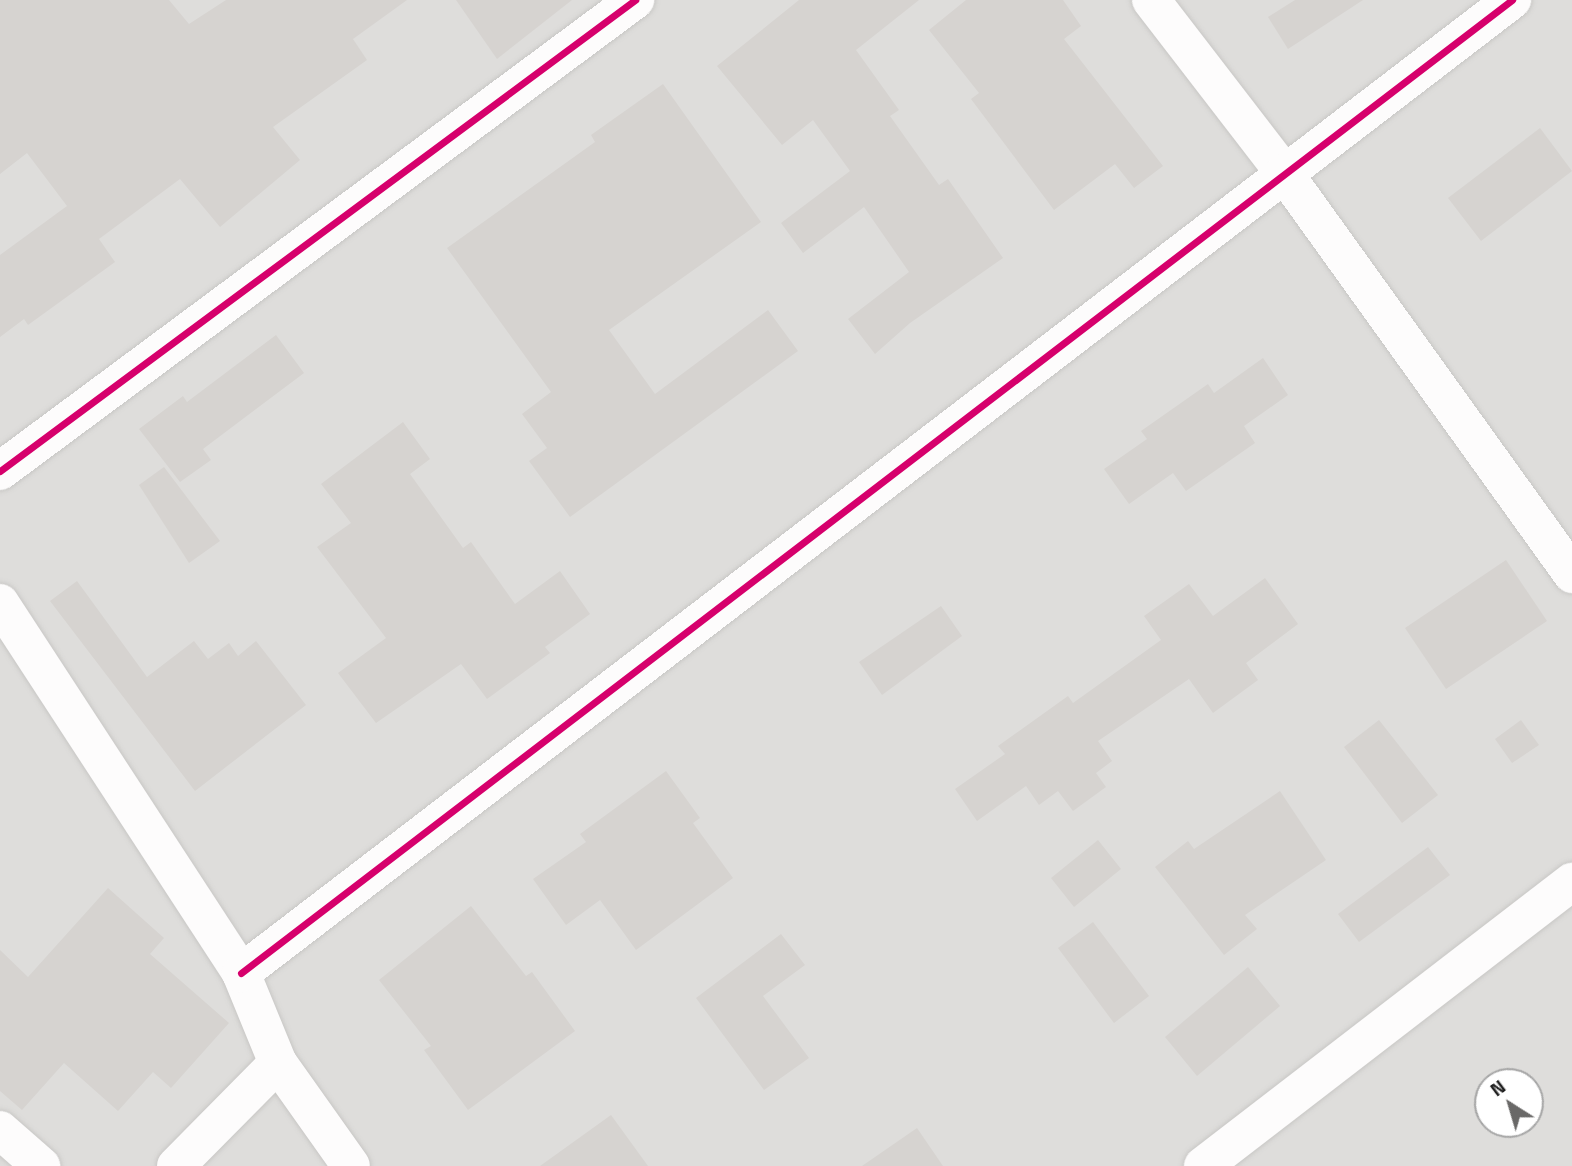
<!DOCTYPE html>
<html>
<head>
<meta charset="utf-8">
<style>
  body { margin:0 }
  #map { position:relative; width:1572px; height:1166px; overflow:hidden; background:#efede9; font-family:"Titillium Web",sans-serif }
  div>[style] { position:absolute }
  .residential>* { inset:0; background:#dedddb }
  .building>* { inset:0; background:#d6d3d0 }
  .roads { filter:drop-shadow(0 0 2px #c8c7c5) drop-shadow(0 0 2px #c8c7c5) }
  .minor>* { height:38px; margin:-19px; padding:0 19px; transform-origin:19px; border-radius:19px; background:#fdfcfc }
  .cycleway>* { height:7px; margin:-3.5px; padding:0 3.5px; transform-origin:3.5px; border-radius:3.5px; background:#d6006c }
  span { translate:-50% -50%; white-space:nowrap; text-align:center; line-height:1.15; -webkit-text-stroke:7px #fff; paint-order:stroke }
  .north { position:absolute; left:1474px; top:1068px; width:70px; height:70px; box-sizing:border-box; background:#fff; border:2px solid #a6a6a6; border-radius:50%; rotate:323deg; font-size:19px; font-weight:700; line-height:28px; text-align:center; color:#212121 }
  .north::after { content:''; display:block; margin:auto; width:24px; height:32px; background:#696867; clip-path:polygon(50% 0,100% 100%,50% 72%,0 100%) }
</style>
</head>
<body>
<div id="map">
  <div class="residential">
    <i style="clip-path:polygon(evenodd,0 0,1572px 0,1572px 1166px,0 1166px,0 0,1488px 1082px,1530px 1082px,1530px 1124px,1488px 1124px,1488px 1082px)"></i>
  </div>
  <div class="building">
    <i style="clip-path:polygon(0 0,169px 0,189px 24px,226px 0,407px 0,353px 39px,367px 60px,273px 127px,300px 160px,220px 227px,180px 179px,99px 239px,115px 262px,28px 325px,24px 319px,0 337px,0 255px,67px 206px,27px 153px,0 174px)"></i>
    <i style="clip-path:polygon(456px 0,572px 0,497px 59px)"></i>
    <i style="clip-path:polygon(799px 0,919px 0,856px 50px,899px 110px,890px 116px,939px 185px,948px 179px,1003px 258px,910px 323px,875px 354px,848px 319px,909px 272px,864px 207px,803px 253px,781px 223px,850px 171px,813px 120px,782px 145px,717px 66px)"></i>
    <i style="clip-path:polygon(966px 0,1063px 0,1081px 26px,1064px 39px,1163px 166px,1134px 188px,1115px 164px,1054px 210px,971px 99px,979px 93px,929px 30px)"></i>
    <i style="clip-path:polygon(1295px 0,1363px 0,1288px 49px,1268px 17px)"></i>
    <i style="clip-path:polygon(663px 84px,761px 222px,609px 330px,655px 394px,768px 310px,798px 351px,570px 517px,529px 461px,547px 448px,522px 414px,551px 392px,447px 248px,595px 142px,591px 135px)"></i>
    <i style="clip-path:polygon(1540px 128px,1572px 171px,1481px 241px,1448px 198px)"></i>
    <i style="clip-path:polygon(276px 335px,304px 373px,203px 449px,211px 460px,180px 482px,139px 429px,183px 396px,187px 402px)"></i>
    <i style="clip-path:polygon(1263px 358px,1288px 395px,1244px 426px,1255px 443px,1186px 491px,1173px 473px,1129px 504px,1104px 469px,1147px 439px,1141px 431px,1208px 384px,1214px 393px)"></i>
    <i style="clip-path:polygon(403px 422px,430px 459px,410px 474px,463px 548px,471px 542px,515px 604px,560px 571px,590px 614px,545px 647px,550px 653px,487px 699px,461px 664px,376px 723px,338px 673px,386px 638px,317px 547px,351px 523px,321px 484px)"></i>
    <i style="clip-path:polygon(164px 467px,220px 541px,189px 563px,139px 485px)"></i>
    <i style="clip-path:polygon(1506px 560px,1547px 621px,1446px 689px,1405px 628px)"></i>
    <i style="clip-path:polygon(1265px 578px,1298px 624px,1246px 663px,1258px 680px,1213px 713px,1189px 679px,1098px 741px,1112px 761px,1096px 773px,1106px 787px,1073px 811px,1058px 791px,1039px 805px,1026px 786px,977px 821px,955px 789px,1005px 754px,998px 746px,1068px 696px,1073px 703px,1161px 640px,1144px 616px,1189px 584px,1213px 616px)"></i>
    <i style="clip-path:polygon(77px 581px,147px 677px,194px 641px,208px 659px,229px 643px,238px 656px,256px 641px,306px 705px,195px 791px,50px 601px)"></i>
    <i style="clip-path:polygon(941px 606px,962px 636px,882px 695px,859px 662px)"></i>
    <i style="clip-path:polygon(1379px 720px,1438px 795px,1402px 823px,1344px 747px)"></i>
    <i style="clip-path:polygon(1521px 720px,1539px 745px,1512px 763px,1495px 739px)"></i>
    <i style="clip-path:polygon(666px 771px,700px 818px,693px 823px,733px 878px,636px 950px,600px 900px,566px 925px,533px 879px,586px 842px,580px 834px)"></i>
    <i style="clip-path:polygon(1280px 791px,1326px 860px,1245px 915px,1257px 929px,1224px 955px,1155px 867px,1188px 841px,1194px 849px)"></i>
    <i style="clip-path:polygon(1098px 840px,1121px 869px,1074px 907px,1051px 878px)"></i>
    <i style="clip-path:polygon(1428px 847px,1450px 875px,1359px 942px,1338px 914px)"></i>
    <i style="clip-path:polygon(108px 888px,164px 938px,150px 954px,229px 1023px,171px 1088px,153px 1072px,118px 1111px,64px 1063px,22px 1110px,0 1091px,0 950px,28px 977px)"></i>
    <i style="clip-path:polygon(471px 906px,526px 976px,532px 972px,575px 1031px,468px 1110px,424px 1050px,431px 1046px,379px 980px)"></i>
    <i style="clip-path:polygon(1093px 922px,1149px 996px,1114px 1023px,1058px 948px)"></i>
    <i style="clip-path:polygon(781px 934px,805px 965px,763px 996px,809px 1058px,764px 1090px,696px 998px)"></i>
    <i style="clip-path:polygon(1248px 967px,1280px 1006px,1197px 1076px,1165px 1037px)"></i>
    <i style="clip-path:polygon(611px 1115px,648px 1166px,540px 1166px)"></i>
    <i style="clip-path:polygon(917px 1128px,943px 1166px,862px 1166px)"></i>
  </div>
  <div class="roads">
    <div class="minor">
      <i style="left:1151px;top:0;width:218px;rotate:52.4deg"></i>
      <i style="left:1284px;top:173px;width:494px;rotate:54.3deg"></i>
      <i style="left:0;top:471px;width:791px;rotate:-36.57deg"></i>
      <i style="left:0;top:603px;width:442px;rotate:56.9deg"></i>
      <i style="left:241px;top:973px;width:97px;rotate:67.7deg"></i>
      <i style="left:278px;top:1063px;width:126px;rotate:54.7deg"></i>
      <i style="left:241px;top:973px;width:1601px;rotate:-37.44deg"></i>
      <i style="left:0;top:1130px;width:55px;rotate:41.3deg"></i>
      <i style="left:176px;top:1166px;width:145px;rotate:-45.3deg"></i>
      <i style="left:1203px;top:1166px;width:466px;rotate:-37.6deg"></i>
    </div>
  </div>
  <div class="cycleway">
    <i style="left:0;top:471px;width:791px;rotate:-36.57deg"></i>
    <i style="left:241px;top:973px;width:1601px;rotate:-37.44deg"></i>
  </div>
  <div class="north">N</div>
</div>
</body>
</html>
